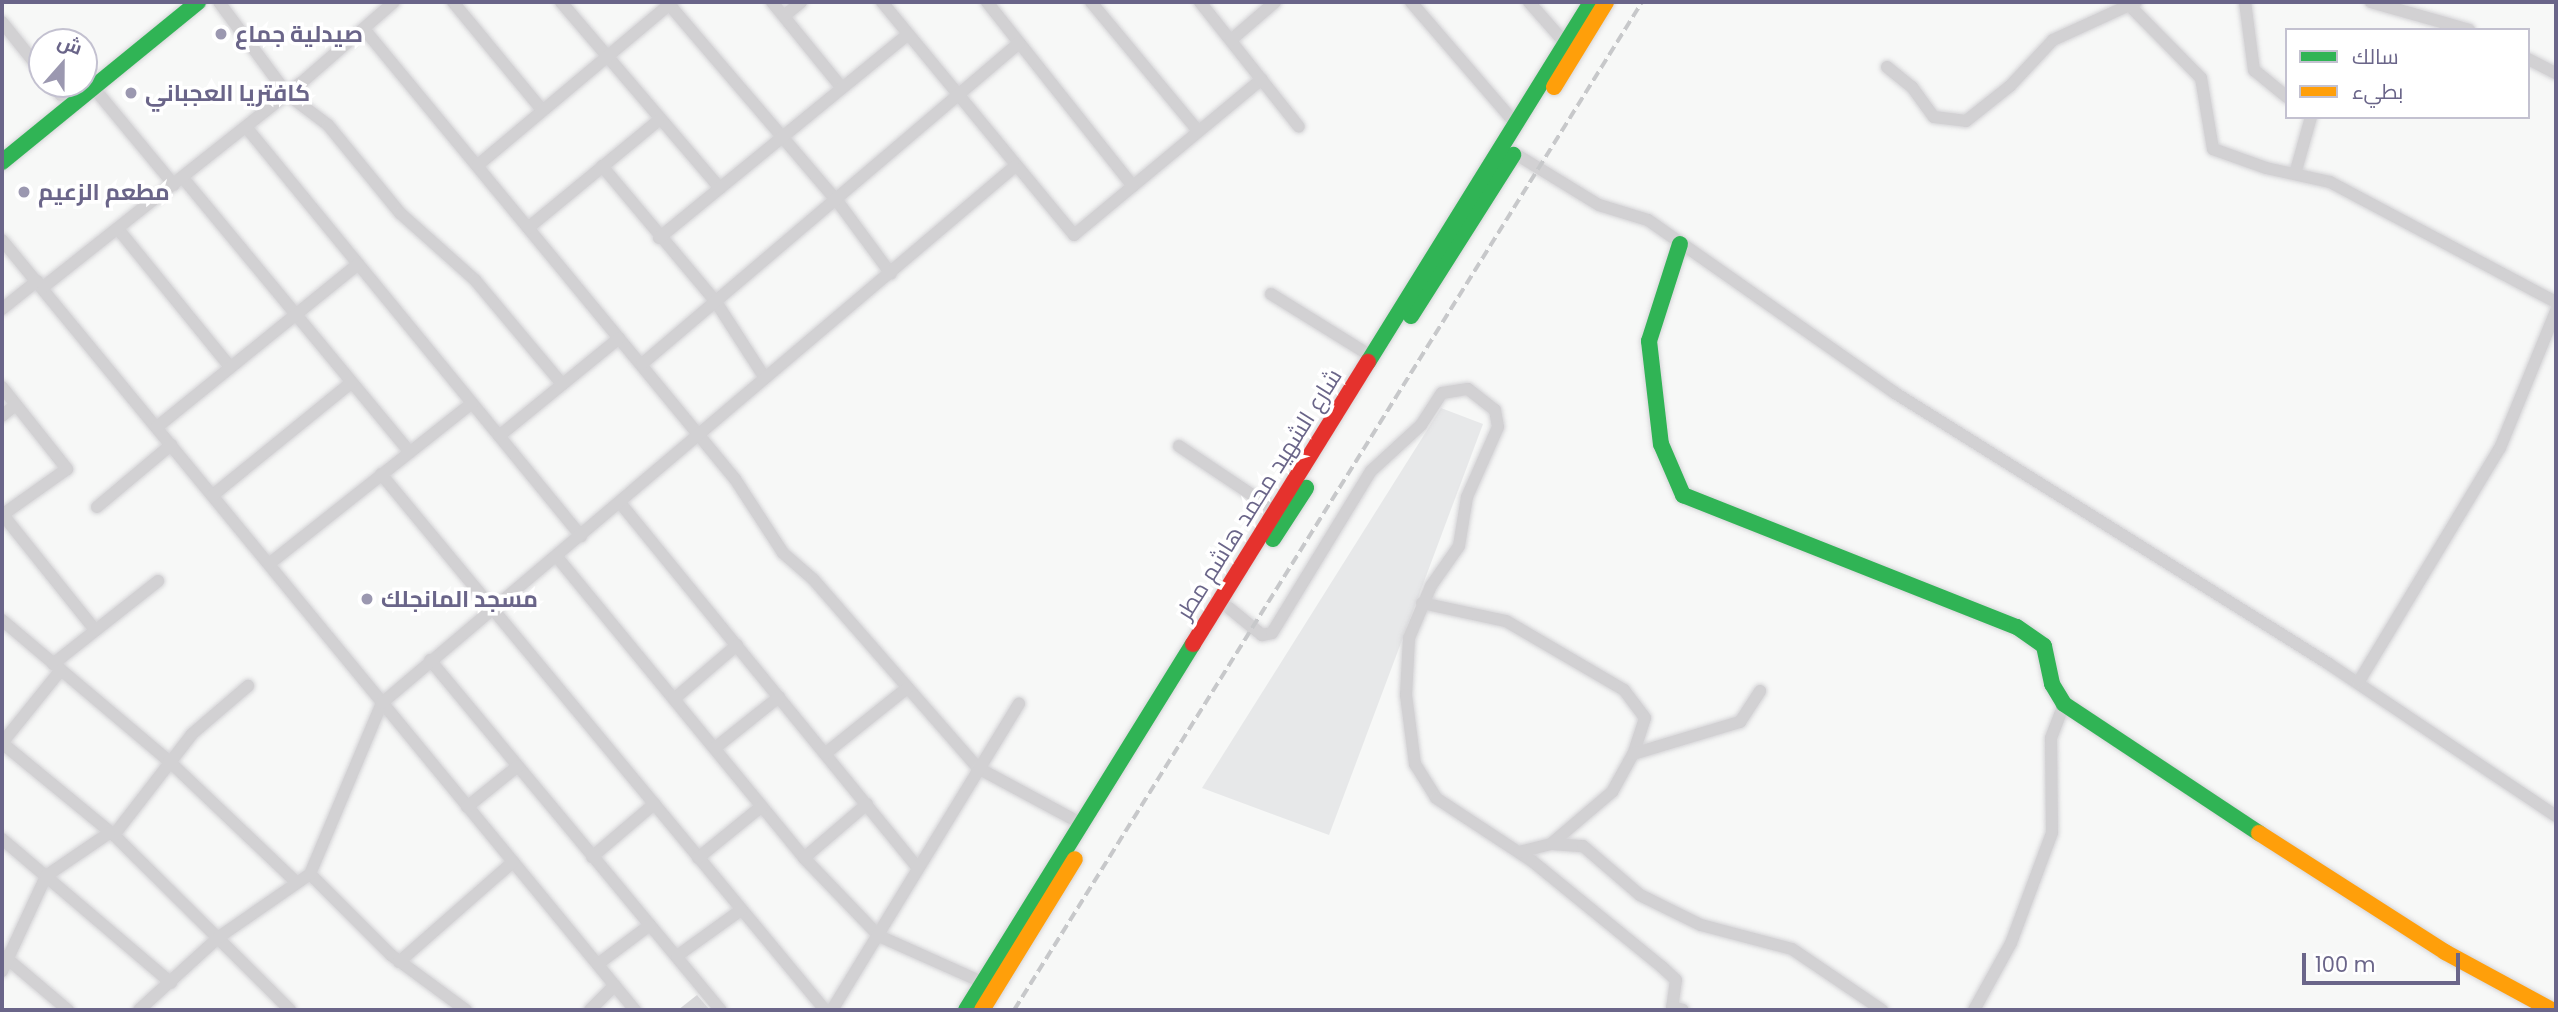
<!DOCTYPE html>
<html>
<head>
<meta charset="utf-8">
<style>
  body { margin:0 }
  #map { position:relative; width:2558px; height:1012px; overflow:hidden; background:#f7f8f7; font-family:Poppins,Cairo,sans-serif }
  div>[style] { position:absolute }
  .built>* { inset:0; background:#e7e8e9 }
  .building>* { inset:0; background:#d6d6d8 }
  .roads { filter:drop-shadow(0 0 2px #d5d4d7) drop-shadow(0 0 2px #d5d4d7) }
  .street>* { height:12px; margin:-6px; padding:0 6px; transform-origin:6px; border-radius:6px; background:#d2d1d3 }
  .fast>* { height:16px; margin:-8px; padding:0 8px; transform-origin:8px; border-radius:8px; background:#30b455 }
  .slow>* { height:16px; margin:-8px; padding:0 8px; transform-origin:8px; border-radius:8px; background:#ff9f0a }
  .jam>* { height:16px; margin:-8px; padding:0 8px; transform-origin:8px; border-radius:8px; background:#e5322d }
  .rail>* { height:3.5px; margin-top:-1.75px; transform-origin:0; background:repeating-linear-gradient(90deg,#c7c8ca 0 10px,transparent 0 15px) }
  .dots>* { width:19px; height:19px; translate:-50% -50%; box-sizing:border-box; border:4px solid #fff; border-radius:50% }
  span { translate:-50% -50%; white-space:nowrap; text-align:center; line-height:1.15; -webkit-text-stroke:7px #fff; paint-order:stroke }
  .poi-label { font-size:23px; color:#6a6589; font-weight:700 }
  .left { translate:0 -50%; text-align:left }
  .street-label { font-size:23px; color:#6a6589 }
  .frame { position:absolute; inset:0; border:4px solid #6a6589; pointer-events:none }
  .legend { position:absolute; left:2285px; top:28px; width:245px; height:91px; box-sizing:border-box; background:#fff; border:2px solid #c3c1d0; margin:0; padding:9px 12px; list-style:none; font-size:21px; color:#6a6589 }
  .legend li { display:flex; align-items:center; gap:14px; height:35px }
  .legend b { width:35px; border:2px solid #c3c1d0 }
  .north { position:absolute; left:28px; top:28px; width:70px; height:70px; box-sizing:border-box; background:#fff; border:2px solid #c3c1d0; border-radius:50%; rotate:21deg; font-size:19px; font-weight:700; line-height:28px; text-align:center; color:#6a6589 }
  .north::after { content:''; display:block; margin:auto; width:24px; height:32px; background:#9b98b0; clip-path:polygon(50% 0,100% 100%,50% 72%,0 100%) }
  .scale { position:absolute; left:2302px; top:953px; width:158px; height:32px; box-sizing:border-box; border:4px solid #6a6589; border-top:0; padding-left:9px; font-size:21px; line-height:24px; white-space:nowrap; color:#6a6589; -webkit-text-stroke:5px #fff; paint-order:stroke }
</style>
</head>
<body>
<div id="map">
  <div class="built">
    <i style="clip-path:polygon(1441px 408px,1483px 424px,1329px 835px,1202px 788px)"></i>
  </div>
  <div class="building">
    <i style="clip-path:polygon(697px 995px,709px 1009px,678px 1010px)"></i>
  </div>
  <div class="roads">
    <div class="street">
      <i style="left:219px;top:2px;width:114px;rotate:53.5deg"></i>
      <i style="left:287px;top:94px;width:51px;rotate:37.1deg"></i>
      <i style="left:328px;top:125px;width:114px;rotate:50.7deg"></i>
      <i style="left:400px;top:213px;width:101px;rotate:41.8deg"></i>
      <i style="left:475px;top:280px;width:136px;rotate:50.1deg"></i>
      <i style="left:453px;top:2px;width:140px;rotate:50.5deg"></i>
      <i style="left:561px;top:2px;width:245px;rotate:49.5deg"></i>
      <i style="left:667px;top:2px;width:263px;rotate:49.5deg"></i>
      <i style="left:838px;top:202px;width:89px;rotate:53.6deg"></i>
      <i style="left:772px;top:2px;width:111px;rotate:50.9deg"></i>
      <i style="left:882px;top:2px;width:302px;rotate:50.5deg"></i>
      <i style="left:1074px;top:235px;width:244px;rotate:-39.7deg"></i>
      <i style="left:987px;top:2px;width:235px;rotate:51.6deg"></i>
      <i style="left:1091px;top:2px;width:168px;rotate:50.3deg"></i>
      <i style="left:1200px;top:2px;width:159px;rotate:51.6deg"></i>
      <i style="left:1411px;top:2px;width:161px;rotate:49.3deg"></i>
      <i style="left:1529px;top:2px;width:55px;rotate:48.7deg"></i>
      <i style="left:2126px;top:2px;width:107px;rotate:45.4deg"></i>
      <i style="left:2201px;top:78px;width:72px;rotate:80.4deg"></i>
      <i style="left:2213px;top:149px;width:56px;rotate:19.7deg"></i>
      <i style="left:2266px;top:168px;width:66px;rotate:12.3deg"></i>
      <i style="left:2330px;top:182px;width:256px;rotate:28deg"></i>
      <i style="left:2245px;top:2px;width:69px;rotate:82.5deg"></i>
      <i style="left:2254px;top:70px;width:43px;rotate:39.3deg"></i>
      <i style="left:2371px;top:2px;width:102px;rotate:15.9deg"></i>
      <i style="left:784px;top:16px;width:22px;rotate:-39deg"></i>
      <i style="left:2px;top:22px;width:64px;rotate:51.3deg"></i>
      <i style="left:364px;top:29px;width:583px;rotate:50.5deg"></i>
      <i style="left:735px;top:479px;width:88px;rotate:57deg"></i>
      <i style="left:783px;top:553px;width:40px;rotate:41deg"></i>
      <i style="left:813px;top:579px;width:251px;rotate:48.9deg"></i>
      <i style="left:978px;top:768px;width:118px;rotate:28.3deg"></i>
      <i style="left:1231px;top:40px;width:58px;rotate:-40.8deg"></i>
      <i style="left:2528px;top:59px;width:31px;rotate:27deg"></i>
      <i style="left:1887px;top:67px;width:32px;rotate:39deg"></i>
      <i style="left:1912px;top:87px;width:37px;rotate:54deg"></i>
      <i style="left:1934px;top:117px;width:32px;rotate:7deg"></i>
      <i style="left:1966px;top:121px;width:56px;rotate:-38.5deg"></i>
      <i style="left:2010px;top:86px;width:63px;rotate:-46.9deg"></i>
      <i style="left:2053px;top:40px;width:91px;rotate:-24.6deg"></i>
      <i style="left:52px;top:84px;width:14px;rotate:51deg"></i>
      <i style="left:93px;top:87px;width:127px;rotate:50.4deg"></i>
      <i style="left:246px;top:127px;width:529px;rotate:50.68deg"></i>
      <i style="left:1514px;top:153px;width:100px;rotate:31.5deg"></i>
      <i style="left:1599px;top:205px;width:51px;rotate:17deg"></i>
      <i style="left:1648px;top:220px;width:302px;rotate:35deg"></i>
      <i style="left:1895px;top:393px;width:512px;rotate:31.98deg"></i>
      <i style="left:2329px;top:664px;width:273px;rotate:33.8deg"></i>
      <i style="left:478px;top:165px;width:253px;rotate:-40deg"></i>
      <i style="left:602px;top:166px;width:177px;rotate:50deg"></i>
      <i style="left:716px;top:302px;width:90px;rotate:57.2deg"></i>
      <i style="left:2295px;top:174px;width:59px;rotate:-74.3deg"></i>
      <i style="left:183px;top:178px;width:356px;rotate:50.4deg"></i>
      <i style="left:528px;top:228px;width:168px;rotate:-39.5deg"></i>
      <i style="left:118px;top:229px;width:178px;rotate:50.9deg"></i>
      <i style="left:659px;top:238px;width:322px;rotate:-39.3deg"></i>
      <i style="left:2px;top:240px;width:997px;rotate:50.58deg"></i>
      <i style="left:42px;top:288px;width:330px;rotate:-38.4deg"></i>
      <i style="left:301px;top:83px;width:123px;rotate:-41.1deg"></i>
      <i style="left:1271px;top:294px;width:118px;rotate:31.8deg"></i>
      <i style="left:2px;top:309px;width:45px;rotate:-38.7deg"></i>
      <i style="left:642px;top:364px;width:495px;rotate:-40.4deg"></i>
      <i style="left:2px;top:387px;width:105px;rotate:51.6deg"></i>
      <i style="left:67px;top:469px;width:80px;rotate:144.7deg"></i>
      <i style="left:2px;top:416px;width:17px;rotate:-40deg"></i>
      <i style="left:157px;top:427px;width:259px;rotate:-39deg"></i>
      <i style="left:499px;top:436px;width:155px;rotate:-39.2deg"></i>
      <i style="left:1179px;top:446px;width:117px;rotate:33.8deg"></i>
      <i style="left:381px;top:474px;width:696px;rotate:50.36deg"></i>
      <i style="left:213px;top:495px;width:178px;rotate:-39.1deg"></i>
      <i style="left:621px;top:504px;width:470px;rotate:50.8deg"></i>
      <i style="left:97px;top:507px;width:97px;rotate:-40deg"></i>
      <i style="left:3px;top:515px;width:147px;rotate:51.3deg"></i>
      <i style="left:557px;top:557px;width:389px;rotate:50.6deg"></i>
      <i style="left:804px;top:858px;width:108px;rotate:46.1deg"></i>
      <i style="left:879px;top:936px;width:113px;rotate:24.1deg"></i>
      <i style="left:269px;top:564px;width:259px;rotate:-38.4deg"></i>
      <i style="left:1422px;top:603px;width:86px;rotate:12.1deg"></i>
      <i style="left:1506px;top:621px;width:137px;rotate:30.3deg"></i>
      <i style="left:1624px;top:690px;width:35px;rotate:53deg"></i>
      <i style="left:1645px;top:718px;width:38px;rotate:108deg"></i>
      <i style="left:1229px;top:608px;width:43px;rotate:39.3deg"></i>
      <i style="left:1262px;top:635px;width:10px;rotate:-11deg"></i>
      <i style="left:1272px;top:633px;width:190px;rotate:-58.6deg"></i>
      <i style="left:1371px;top:471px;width:68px;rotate:-42.6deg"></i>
      <i style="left:1421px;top:425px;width:38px;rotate:-57deg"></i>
      <i style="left:1442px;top:393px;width:26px;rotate:-9deg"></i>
      <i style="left:1468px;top:389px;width:34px;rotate:38deg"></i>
      <i style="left:1495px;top:410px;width:17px;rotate:80deg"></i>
      <i style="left:1498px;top:427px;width:77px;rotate:113.9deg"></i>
      <i style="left:1467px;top:497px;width:50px;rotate:99.3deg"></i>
      <i style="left:1459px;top:546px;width:49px;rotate:125deg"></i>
      <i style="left:1431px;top:586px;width:56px;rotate:112.9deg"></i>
      <i style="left:1409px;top:638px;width:57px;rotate:93deg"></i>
      <i style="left:1406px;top:695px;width:70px;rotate:82.6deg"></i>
      <i style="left:1415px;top:764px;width:40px;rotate:58deg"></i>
      <i style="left:1436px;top:798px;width:115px;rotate:33.3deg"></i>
      <i style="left:1532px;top:861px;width:168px;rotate:39.2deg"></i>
      <i style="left:1662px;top:967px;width:19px;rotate:43deg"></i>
      <i style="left:1676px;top:980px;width:27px;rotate:98deg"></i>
      <i style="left:1672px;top:1007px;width:11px;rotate:15deg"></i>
      <i style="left:2px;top:620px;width:219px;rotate:40.2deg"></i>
      <i style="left:169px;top:761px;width:174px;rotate:43.6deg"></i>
      <i style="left:430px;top:660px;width:455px;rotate:50.3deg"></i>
      <i style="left:53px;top:664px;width:134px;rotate:-38.3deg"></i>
      <i style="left:2358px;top:683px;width:275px;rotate:-58.9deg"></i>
      <i style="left:2500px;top:448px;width:148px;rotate:-67.8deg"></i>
      <i style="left:674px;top:699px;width:83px;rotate:-40.6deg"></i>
      <i style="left:2px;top:743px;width:145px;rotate:39.4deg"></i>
      <i style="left:114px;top:835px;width:248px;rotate:44.8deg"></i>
      <i style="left:2px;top:743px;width:94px;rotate:-51.1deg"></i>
      <i style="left:715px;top:748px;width:82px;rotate:-38.6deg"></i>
      <i style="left:826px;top:753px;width:104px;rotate:-38.7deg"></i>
      <i style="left:467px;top:807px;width:65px;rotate:-38.8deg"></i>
      <i style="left:114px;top:835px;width:128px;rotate:-52.3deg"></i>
      <i style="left:192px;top:734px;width:74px;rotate:-40.6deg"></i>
      <i style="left:2px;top:839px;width:222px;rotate:40.4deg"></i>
      <i style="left:1552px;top:843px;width:79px;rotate:-40.4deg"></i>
      <i style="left:1612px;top:792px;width:43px;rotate:-61.1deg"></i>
      <i style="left:1633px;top:754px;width:112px;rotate:-16.7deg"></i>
      <i style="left:1740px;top:722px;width:37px;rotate:-57deg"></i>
      <i style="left:1519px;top:852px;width:34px;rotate:-14deg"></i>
      <i style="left:1552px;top:844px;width:31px;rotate:4deg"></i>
      <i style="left:1583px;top:846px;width:75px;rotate:40.7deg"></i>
      <i style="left:1640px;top:895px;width:68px;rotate:26.2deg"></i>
      <i style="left:1701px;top:925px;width:94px;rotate:14.8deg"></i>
      <i style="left:1792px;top:949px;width:109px;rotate:34.1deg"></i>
      <i style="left:592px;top:857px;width:82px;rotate:-40.5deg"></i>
      <i style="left:698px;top:858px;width:82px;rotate:-39.1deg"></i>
      <i style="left:804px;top:858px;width:83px;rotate:-40.6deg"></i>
      <i style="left:310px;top:874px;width:115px;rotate:45deg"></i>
      <i style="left:391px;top:955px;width:93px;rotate:36.3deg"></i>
      <i style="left:4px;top:956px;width:84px;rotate:40.2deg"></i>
      <i style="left:677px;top:956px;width:79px;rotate:-35.7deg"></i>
      <i style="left:399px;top:962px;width:152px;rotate:-41.3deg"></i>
      <i style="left:598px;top:964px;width:65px;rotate:-36.9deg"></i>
      <i style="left:2px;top:971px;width:105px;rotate:-65.1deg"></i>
      <i style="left:46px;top:876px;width:76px;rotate:-34.3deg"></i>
      <i style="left:139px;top:1010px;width:108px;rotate:-42.4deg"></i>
      <i style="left:219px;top:937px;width:111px;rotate:-34.7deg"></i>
      <i style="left:310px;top:874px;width:186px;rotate:-67.2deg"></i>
      <i style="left:382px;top:703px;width:829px;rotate:-40.3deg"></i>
      <i style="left:590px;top:1010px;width:35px;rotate:-45deg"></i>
      <i style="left:832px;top:1010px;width:359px;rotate:-58.6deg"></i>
      <i style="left:1974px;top:1010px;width:77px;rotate:-61.1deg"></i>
      <i style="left:2011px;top:943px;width:117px;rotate:-69.6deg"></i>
      <i style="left:2052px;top:833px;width:95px;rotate:-90.6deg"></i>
      <i style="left:2051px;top:738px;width:36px;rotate:-69deg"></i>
    </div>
    <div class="fast">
      <i style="left:2px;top:162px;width:253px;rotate:-39.2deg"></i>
      <i style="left:1680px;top:244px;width:102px;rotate:107.7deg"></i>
      <i style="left:1649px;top:341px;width:104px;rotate:83.4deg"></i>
      <i style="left:1661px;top:444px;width:56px;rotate:66.7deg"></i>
      <i style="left:1683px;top:495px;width:359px;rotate:21.6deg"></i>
      <i style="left:2017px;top:627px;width:33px;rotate:35deg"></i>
      <i style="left:2044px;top:646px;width:39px;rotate:78deg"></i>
      <i style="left:2052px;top:684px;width:23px;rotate:59deg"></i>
      <i style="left:2064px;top:704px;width:234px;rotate:33.5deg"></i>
      <i style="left:1411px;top:316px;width:191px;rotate:-57.6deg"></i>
      <i style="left:1368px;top:362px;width:423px;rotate:-58.2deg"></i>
      <i style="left:1273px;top:539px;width:61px;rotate:-57.1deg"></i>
      <i style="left:966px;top:1010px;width:431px;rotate:-58.2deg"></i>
    </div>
    <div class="slow">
      <i style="left:1554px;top:87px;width:100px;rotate:-58.5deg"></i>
      <i style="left:2259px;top:833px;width:221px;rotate:32.6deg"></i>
      <i style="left:2445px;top:952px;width:122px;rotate:28.5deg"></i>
      <i style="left:982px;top:1010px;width:177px;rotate:-58.4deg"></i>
    </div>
    <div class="jam">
      <i style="left:1193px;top:644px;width:332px;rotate:-58.2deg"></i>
    </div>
  </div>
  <div class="rail">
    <i style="left:1014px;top:1010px;width:1188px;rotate:-58.08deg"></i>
  </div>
  <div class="dots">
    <i style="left:221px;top:34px;background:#9b98b0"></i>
    <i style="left:131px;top:93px;background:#9b98b0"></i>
    <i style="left:24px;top:192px;background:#9b98b0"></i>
    <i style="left:367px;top:599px;background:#9b98b0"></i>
  </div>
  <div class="poi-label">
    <span class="left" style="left:235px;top:34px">صيدلية جماع</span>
    <span class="left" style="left:145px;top:93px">كافتريا العجباني</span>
    <span class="left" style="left:38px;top:192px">مطعم الزعيم</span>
    <span class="left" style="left:381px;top:599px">مسجد المانجلك</span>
  </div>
  <div class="street-label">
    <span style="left:1259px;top:494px;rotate:-58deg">شارع الشهيد محمد هاشم مطر</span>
  </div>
  <div class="frame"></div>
  <ul class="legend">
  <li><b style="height:9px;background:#30b455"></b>سالك</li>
  <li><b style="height:9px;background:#ff9f0a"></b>بطيء</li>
  </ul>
  <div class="north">ش</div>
  <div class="scale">100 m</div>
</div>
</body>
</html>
